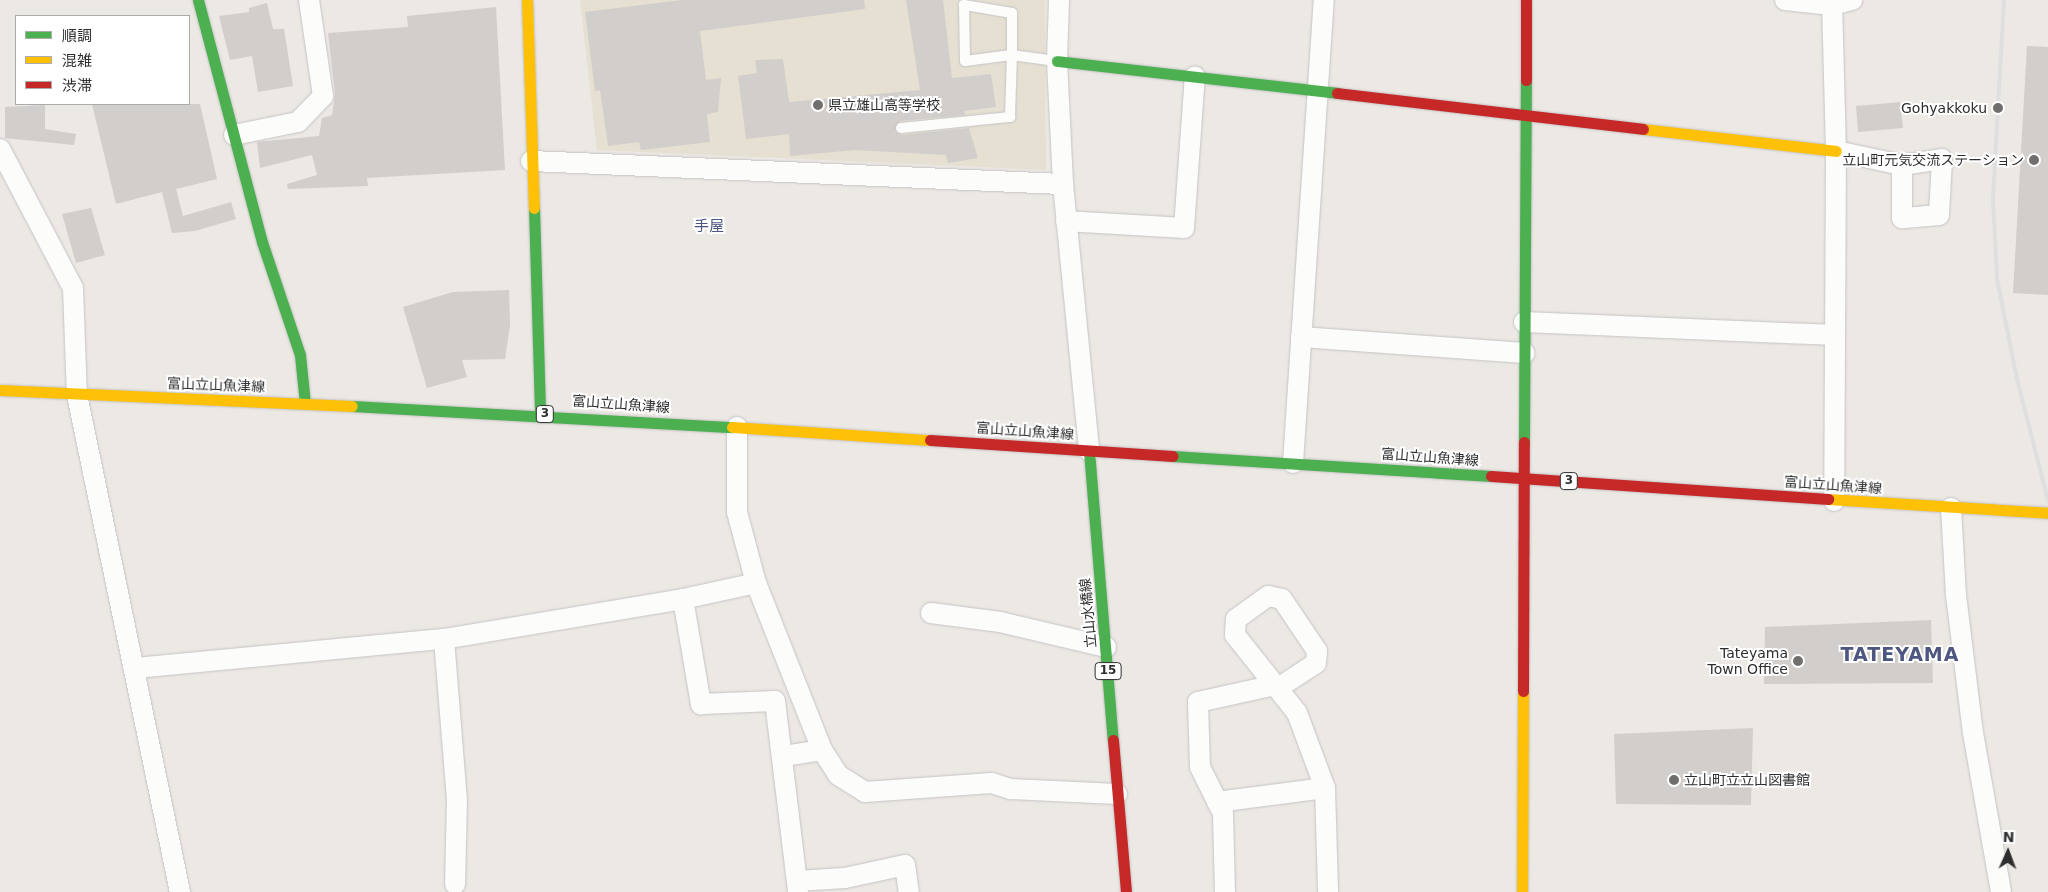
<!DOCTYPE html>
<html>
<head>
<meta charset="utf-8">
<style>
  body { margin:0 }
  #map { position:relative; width:2048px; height:892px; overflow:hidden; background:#ece8e4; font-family:"DejaVu Sans","Noto Sans JP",sans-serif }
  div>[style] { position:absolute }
  .education>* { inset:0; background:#e6e0d3 }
  .building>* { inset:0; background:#d1cecb }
  .roads { filter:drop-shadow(0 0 1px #c5c4c5) drop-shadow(0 0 1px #c5c4c5) }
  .lane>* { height:10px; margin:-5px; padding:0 5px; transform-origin:5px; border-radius:5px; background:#fcfcfb }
  .street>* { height:20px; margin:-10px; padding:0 10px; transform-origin:10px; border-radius:10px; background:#fcfcfb }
  .fast>* { height:11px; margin:-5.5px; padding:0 5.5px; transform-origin:5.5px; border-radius:5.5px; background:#4caf50 }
  .slow>* { height:11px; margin:-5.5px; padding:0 5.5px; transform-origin:5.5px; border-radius:5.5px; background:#ffc107 }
  .jam>* { height:11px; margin:-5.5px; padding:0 5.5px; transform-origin:5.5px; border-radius:5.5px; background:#c62828 }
  .rail>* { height:4px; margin:-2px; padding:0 2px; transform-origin:2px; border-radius:2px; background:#dfdfe1 }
  .dots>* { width:14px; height:14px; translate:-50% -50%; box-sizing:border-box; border:2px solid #fff; border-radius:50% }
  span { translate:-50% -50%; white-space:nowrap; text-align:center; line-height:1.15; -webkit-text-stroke:4px #fff; paint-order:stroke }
  .shield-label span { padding:1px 4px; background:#fff; border:1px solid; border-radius:4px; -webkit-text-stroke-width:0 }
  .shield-label { font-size:12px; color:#2e2e2e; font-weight:700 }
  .poi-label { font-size:14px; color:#2e2e2e }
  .left { translate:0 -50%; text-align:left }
  .right { translate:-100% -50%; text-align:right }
  .street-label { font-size:14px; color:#2e2e2e }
  .neighbourhood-label { font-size:15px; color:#4d5680 }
  .district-label { font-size:19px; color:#4d5680; font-weight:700; letter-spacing:1px }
  .legend { position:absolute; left:15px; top:15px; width:175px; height:90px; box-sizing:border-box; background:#fff; border:1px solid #ababab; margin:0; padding:6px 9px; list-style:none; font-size:15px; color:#2e2e2e }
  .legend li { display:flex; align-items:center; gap:10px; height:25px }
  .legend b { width:25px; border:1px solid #ababab }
  .north { position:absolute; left:1983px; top:827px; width:50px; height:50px; -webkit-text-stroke:4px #fff; paint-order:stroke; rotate:2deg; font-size:14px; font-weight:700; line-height:20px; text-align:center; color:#2e2e2e }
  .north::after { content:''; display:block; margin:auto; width:18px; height:22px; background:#2e2e2e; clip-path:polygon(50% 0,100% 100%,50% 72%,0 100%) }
</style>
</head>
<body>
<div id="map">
  <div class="education">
    <i style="clip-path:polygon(580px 0,1045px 0,1046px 170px,597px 150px)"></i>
  </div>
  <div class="building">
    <i style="clip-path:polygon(682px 0,864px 0,865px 9px,700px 31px,706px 80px,721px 78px,718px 112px,707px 114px,710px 142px,641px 150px,639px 142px,608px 146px,600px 90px,595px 91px,585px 12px)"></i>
    <i style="clip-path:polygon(906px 0,943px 0,952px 78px,991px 74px,996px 107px,964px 111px,965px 115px,900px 121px,895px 132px,902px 135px,969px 128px,978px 158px,948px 163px,946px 155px,855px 150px,790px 156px,789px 134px,746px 139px,738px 76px,757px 73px,755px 60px,783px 59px,789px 102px,920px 90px)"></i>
    <i style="clip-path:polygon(267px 3px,273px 29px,284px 29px,293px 86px,258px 92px,252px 56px,230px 60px,219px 16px,249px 12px,249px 8px)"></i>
    <i style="clip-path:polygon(496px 7px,505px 170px,367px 178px,368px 186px,288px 189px,287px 184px,317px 175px,312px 155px,260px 168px,257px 142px,319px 136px,322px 118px,332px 115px,335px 94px,328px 33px,408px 27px,407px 16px)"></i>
    <i style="clip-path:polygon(2027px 46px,2048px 47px,2048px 295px,2013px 293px)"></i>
    <i style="clip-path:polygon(1900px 102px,1903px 128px,1858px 132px,1856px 106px)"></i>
    <i style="clip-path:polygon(92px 104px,200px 104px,217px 179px,176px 189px,183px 216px,231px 202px,236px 219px,195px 231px,172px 233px,162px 192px,116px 204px)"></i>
    <i style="clip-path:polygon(45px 105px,45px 129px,76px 134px,74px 145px,5px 138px,5px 107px)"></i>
    <i style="clip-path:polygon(91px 208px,105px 255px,76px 263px,62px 214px)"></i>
    <i style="clip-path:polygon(509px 290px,510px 325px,505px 359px,462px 360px,467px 377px,427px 388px,403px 307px,453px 292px)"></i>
    <i style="clip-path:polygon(1931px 620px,1933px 683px,1764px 684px,1765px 627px)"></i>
    <i style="clip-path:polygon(1753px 728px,1751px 805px,1616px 804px,1614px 734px)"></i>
  </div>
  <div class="roads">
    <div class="lane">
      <i style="left:901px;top:128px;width:110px;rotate:-5.8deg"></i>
      <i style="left:1010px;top:117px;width:62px;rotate:-88.2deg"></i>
      <i style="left:1012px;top:55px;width:42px;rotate:-90deg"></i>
      <i style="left:1012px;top:13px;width:49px;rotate:-170.5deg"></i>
      <i style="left:964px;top:5px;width:56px;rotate:89deg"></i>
      <i style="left:965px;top:61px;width:47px;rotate:-7.3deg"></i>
      <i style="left:1012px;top:55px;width:44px;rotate:7.8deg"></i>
    </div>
    <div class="street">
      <i style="left:1059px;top:0;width:61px;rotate:91.9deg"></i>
      <i style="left:1057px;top:61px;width:123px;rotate:87.2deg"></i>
      <i style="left:1063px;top:184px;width:268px;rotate:84.4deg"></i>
      <i style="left:1785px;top:0;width:47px;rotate:6.1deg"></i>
      <i style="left:1832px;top:5px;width:21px;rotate:-14deg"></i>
      <i style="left:1832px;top:0;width:151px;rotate:88.5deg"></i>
      <i style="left:1836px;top:151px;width:350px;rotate:90.3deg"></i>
      <i style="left:234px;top:135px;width:65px;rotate:-11.5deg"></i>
      <i style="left:298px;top:122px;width:36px;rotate:-46deg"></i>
      <i style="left:323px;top:96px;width:97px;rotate:-98.3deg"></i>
      <i style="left:0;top:149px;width:157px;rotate:62.3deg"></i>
      <i style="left:73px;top:288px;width:107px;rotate:87.9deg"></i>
      <i style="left:77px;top:395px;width:508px;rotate:78.29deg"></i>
      <i style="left:1836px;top:151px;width:67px;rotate:12deg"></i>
      <i style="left:1902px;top:165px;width:40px;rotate:-8.5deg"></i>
      <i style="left:1942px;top:159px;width:56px;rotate:93.1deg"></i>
      <i style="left:1939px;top:215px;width:37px;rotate:175deg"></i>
      <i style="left:1902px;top:218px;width:53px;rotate:-90deg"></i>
      <i style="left:531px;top:161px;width:532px;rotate:2.48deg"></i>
      <i style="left:1066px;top:221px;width:118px;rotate:3.4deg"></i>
      <i style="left:1184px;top:228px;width:152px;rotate:-85.9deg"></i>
      <i style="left:1524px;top:322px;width:311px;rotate:2.4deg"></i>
      <i style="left:1301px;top:337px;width:224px;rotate:4.1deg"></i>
      <i style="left:1293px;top:463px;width:464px;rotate:-86.2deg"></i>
      <i style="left:1951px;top:508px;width:87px;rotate:86.7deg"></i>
      <i style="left:1956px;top:595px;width:139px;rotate:83deg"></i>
      <i style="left:1973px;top:733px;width:161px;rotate:80deg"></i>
      <i style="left:756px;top:583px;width:180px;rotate:68.4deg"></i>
      <i style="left:683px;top:599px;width:107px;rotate:80.3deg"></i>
      <i style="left:701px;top:704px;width:74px;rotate:-2.3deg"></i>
      <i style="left:775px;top:701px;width:192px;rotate:83.1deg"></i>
      <i style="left:931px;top:613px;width:70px;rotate:7.4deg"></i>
      <i style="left:1000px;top:622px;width:109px;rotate:13.3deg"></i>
      <i style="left:444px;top:639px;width:161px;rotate:85.4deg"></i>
      <i style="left:457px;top:799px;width:85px;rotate:91.3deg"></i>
      <i style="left:135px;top:668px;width:310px;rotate:-5.4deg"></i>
      <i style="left:444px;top:639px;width:242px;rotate:-9.5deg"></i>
      <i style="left:683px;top:599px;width:75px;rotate:-12.4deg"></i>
      <i style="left:756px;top:583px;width:73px;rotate:-105deg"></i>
      <i style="left:737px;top:512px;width:85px;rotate:-90deg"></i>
      <i style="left:1278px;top:688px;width:45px;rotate:-33.3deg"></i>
      <i style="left:1316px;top:663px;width:12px;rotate:-85deg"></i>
      <i style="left:1317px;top:651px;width:63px;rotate:-123.9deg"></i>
      <i style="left:1282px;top:599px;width:14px;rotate:-168deg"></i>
      <i style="left:1268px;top:596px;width:39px;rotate:144deg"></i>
      <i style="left:1236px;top:619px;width:16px;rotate:94deg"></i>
      <i style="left:1235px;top:635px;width:100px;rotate:51.5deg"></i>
      <i style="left:1297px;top:713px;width:80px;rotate:69.5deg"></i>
      <i style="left:1325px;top:788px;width:104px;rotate:88.3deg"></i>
      <i style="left:784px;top:756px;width:38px;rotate:-9deg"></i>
      <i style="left:822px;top:750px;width:30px;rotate:57deg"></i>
      <i style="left:838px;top:775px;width:32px;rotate:32deg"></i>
      <i style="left:865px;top:792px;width:127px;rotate:-4.1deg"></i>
      <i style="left:992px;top:783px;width:20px;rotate:18deg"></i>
      <i style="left:1011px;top:789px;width:106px;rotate:2.7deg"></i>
      <i style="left:1217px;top:802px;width:109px;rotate:-7.4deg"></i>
      <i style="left:797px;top:881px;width:48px;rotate:-3.6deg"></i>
      <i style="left:845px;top:878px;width:61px;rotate:-12.2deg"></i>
      <i style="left:905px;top:865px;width:27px;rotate:82deg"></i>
      <i style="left:1225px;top:892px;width:79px;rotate:-91.5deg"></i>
      <i style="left:1223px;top:813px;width:51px;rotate:-116.6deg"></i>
      <i style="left:1200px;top:767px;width:65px;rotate:-91.8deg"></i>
      <i style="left:1198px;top:702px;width:79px;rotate:-12.4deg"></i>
    </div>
    <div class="fast">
      <i style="left:198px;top:0;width:250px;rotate:75.2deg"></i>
      <i style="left:262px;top:242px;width:119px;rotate:71.4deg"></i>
      <i style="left:300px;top:355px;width:48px;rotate:84.1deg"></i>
      <i style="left:1057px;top:61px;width:282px;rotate:6.5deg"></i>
      <i style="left:534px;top:208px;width:206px;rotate:88.3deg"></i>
      <i style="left:352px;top:406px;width:381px;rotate:3.2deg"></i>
      <i style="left:1524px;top:442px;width:362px;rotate:-89.7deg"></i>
      <i style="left:1089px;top:451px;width:290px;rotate:85.3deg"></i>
      <i style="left:1172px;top:456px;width:320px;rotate:3.6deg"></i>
    </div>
    <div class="slow">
      <i style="left:527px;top:0;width:208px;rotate:88.1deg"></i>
      <i style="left:1643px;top:129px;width:194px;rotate:6.5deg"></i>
      <i style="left:0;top:390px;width:352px;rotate:2.6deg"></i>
      <i style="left:732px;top:427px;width:198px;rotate:3.8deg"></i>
      <i style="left:1828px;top:499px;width:220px;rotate:3.6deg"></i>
      <i style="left:1522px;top:892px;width:201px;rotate:-89.7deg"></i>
    </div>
    <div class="jam">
      <i style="left:1526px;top:80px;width:80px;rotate:-90deg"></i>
      <i style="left:1337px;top:93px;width:308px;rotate:6.7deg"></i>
      <i style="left:930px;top:440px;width:243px;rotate:3.8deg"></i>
      <i style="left:1491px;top:476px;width:338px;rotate:3.9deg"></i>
      <i style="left:1523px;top:691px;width:249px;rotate:-89.8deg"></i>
      <i style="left:1113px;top:740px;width:153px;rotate:85.1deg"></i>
    </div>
  </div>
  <div class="rail">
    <i style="left:2004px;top:0;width:199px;rotate:93.2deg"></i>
    <i style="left:1993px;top:199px;width:80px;rotate:87.1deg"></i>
    <i style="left:1997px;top:279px;width:102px;rotate:78.7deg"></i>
    <i style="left:2017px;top:379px;width:126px;rotate:75.7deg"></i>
  </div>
  <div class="dots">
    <i style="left:818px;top:105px;background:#706f6e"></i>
    <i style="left:1998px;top:108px;background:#706f6e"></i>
    <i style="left:2034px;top:160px;background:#706f6e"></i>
    <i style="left:1798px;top:661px;background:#706f6e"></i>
    <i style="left:1674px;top:780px;background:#706f6e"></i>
  </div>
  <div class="shield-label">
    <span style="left:545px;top:414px">3</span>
    <span style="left:1569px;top:481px">3</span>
    <span style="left:1108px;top:671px">15</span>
  </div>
  <div class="poi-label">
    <span class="left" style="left:828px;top:105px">県立雄山高等学校</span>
    <span class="right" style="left:1987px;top:108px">Gohyakkoku</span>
    <span class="right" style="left:2024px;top:160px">立山町元気交流ステーション</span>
    <span class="right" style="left:1788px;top:661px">Tateyama<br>Town Office</span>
    <span class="left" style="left:1684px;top:780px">立山町立立山図書館</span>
  </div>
  <div class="street-label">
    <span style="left:216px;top:385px;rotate:2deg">富山立山魚津線</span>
    <span style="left:621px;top:404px;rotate:4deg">富山立山魚津線</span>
    <span style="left:1025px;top:431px;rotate:4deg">富山立山魚津線</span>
    <span style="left:1430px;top:457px;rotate:4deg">富山立山魚津線</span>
    <span style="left:1833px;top:485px;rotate:4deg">富山立山魚津線</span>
    <span style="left:1088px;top:613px;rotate:-95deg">立山水橋線</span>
  </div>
  <div class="neighbourhood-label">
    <span style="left:709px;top:227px">手屋</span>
  </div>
  <div class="district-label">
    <span style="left:1900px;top:655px">TATEYAMA</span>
  </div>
  <ul class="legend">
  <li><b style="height:6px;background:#4caf50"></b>順調</li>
  <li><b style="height:6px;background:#ffc107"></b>混雑</li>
  <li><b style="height:6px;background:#c62828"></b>渋滞</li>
  </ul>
  <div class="north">N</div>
</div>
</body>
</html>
